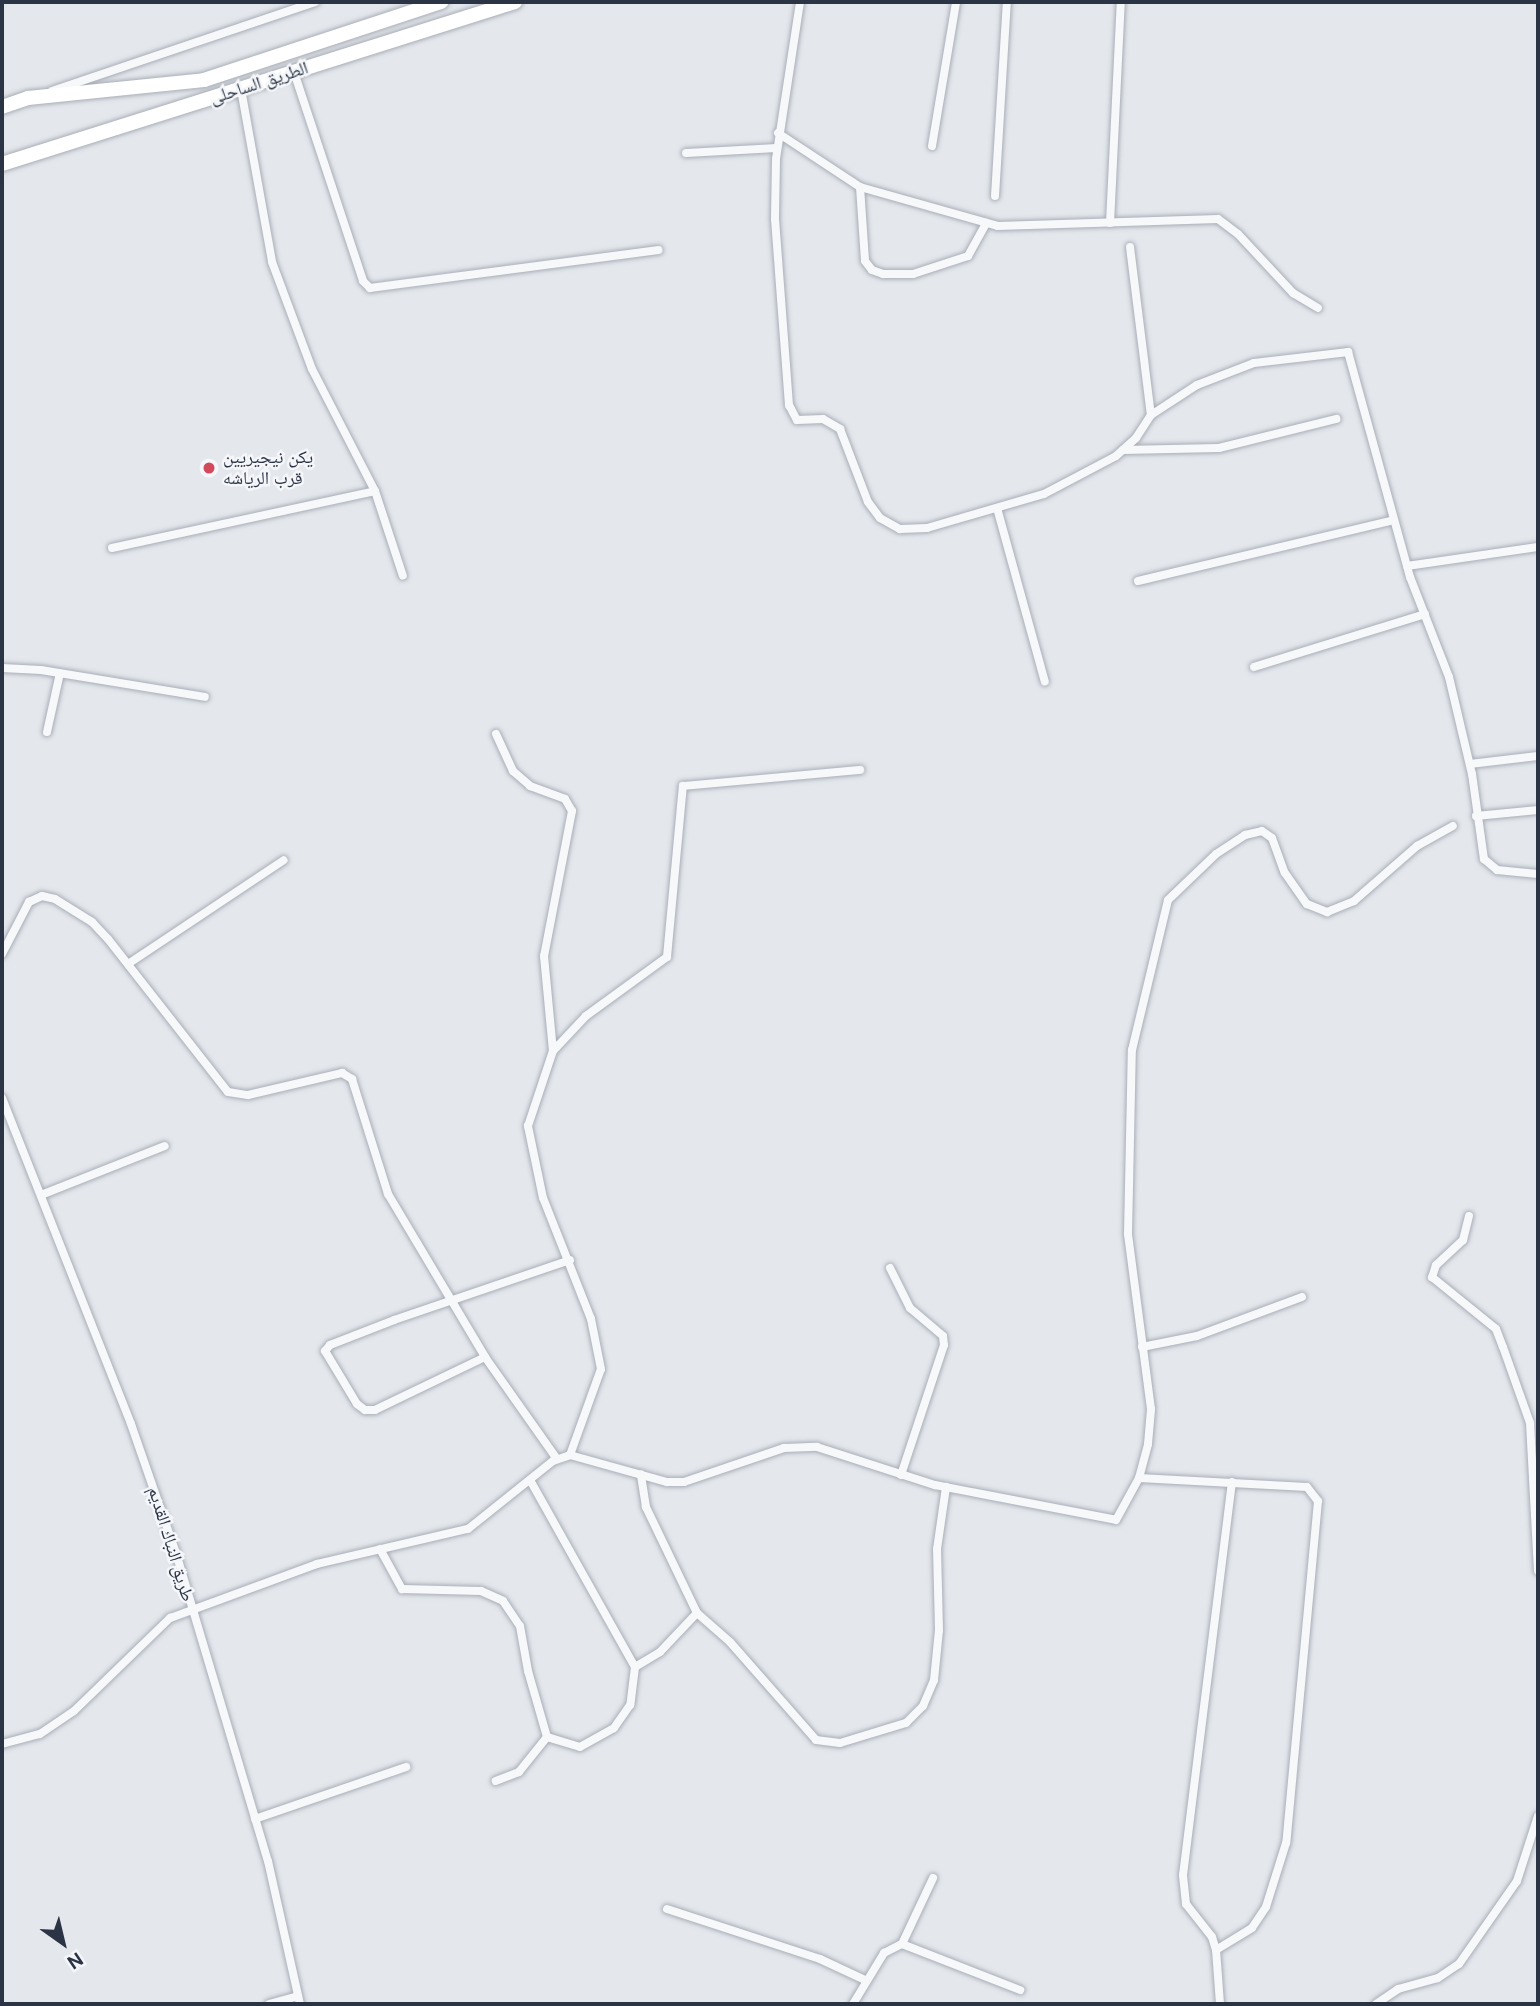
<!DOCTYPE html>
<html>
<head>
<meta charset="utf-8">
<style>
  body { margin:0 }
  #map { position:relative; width:1540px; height:2006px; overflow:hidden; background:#e4e7ec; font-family:"DM Sans","Noto Naskh Arabic",sans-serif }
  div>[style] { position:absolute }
  .roads { filter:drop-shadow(0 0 2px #a9aeb7) drop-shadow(0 0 2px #a9aeb7) }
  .minor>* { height:8px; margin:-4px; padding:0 4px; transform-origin:4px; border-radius:4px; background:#f7f8fa }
  .trunk>* { height:14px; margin:-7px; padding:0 7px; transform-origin:7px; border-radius:7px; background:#fff }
  .dots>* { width:19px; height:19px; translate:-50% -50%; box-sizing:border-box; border:4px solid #f4f6f9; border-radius:50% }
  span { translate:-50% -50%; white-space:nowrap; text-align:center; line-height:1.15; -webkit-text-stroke:5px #f4f6f9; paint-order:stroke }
  .street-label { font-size:18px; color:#2b3445 }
  .poi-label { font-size:18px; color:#2b3445 }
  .left { translate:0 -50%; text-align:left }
  .frame { position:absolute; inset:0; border:4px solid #2b3445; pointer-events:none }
  .north { position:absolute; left:28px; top:1908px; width:70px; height:70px; -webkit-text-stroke:5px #f4f6f9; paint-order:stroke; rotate:146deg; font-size:19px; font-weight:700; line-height:28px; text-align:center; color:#2b3445 }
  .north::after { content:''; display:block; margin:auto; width:24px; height:32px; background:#2b3445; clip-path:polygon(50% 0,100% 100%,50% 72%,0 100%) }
</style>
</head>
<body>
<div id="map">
  <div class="roads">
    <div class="minor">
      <i style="left:800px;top:2px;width:159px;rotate:98.7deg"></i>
      <i style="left:776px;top:159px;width:60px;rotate:91deg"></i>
      <i style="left:775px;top:219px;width:187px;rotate:85.7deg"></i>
      <i style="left:789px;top:405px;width:17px;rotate:62deg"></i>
      <i style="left:797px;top:420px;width:26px;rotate:-2deg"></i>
      <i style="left:823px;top:419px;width:20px;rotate:30deg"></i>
      <i style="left:840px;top:429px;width:78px;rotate:69deg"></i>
      <i style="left:868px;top:502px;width:20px;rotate:53deg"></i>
      <i style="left:880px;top:518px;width:23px;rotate:29deg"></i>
      <i style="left:900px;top:529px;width:27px;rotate:-2deg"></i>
      <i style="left:927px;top:528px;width:122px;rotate:-16.2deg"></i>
      <i style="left:1044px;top:494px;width:81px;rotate:-27.8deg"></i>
      <i style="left:1116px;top:456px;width:27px;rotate:-42deg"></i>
      <i style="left:1136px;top:438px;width:27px;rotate:-57deg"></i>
      <i style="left:1151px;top:415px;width:55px;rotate:-33.1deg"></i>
      <i style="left:1197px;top:385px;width:61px;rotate:-21.1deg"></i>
      <i style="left:1254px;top:363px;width:95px;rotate:-6.7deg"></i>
      <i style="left:1348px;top:352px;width:233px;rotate:74.6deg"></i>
      <i style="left:1410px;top:577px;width:107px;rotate:68.7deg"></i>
      <i style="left:1449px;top:677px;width:100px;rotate:76.7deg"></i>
      <i style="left:1472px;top:774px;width:86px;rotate:82deg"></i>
      <i style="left:1484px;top:859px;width:17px;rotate:40deg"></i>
      <i style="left:1497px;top:870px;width:41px;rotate:5.6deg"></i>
      <i style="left:294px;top:72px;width:220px;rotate:71.7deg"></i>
      <i style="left:363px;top:281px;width:10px;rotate:45deg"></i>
      <i style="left:370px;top:288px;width:291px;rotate:-7.5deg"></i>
      <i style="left:241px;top:89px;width:176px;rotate:79.8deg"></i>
      <i style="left:272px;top:262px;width:114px;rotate:69.5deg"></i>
      <i style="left:312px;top:369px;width:137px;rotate:62.7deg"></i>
      <i style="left:375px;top:491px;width:89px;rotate:71.8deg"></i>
      <i style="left:52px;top:91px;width:278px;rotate:-18.7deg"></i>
      <i style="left:778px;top:133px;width:98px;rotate:33.4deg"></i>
      <i style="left:860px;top:187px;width:143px;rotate:15.8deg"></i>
      <i style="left:998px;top:226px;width:220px;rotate:-1.8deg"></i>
      <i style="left:1218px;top:219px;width:25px;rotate:37deg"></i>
      <i style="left:1238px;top:234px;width:81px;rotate:47deg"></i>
      <i style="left:1293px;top:293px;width:29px;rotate:31deg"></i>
      <i style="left:932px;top:146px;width:146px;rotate:-80.5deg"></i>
      <i style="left:686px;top:153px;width:91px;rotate:-3.1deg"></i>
      <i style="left:860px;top:187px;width:74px;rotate:86.1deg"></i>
      <i style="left:865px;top:261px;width:11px;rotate:52deg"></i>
      <i style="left:872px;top:270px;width:12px;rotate:20deg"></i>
      <i style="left:883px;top:274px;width:30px"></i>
      <i style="left:913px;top:274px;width:58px;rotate:-18.1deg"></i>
      <i style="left:968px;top:256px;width:38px;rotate:-61deg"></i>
      <i style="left:995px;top:196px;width:194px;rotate:-86.5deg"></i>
      <i style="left:1110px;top:223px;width:221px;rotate:-87.2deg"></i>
      <i style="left:1130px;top:247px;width:169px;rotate:82.9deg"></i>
      <i style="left:1123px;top:450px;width:96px;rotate:-1.2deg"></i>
      <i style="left:1219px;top:448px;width:121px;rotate:-13.9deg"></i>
      <i style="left:997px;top:508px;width:180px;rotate:74.6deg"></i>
      <i style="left:112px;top:548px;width:269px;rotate:-12.2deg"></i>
      <i style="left:1407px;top:566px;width:132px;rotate:-8.3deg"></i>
      <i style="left:1138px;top:581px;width:263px;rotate:-13.4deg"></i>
      <i style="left:1254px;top:667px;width:179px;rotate:-17.2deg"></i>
      <i style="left:2px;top:668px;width:39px;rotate:3deg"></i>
      <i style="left:41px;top:670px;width:166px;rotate:9.3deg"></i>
      <i style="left:47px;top:732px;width:60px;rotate:-77.6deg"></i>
      <i style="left:496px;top:734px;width:41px;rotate:65.3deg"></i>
      <i style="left:513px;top:771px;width:23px;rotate:41deg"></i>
      <i style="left:530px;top:786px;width:37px;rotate:20deg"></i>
      <i style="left:565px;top:799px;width:14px;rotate:60deg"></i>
      <i style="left:572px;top:811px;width:148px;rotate:100.9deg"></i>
      <i style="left:544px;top:956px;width:95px;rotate:84.6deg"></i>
      <i style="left:1470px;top:764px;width:68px;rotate:-6.7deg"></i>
      <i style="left:1476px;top:816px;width:62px;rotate:-5.5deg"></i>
      <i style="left:2px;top:954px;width:59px;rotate:-62.6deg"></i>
      <i style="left:29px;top:902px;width:14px;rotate:-25deg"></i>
      <i style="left:42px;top:896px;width:13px;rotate:13deg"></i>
      <i style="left:55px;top:899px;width:44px;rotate:31.9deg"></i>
      <i style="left:92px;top:922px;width:23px;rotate:47deg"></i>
      <i style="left:108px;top:939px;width:194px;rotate:51.9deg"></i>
      <i style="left:228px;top:1092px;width:20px;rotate:9deg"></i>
      <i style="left:248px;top:1095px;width:97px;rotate:-13.2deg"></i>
      <i style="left:342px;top:1073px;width:12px;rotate:31deg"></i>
      <i style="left:352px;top:1079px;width:121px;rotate:72.6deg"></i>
      <i style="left:388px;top:1194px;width:190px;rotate:59.2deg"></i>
      <i style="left:485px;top:1357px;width:125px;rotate:54.8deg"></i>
      <i style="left:128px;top:964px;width:187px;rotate:-33.7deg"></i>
      <i style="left:2px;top:1098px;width:351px;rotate:68.4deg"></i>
      <i style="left:131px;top:1424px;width:137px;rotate:70.8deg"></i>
      <i style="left:176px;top:1553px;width:321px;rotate:73.4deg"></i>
      <i style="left:268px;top:1861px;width:147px;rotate:77.4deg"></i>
      <i style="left:41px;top:1195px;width:133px;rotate:-21.6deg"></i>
      <i style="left:1469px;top:1216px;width:25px;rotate:104deg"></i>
      <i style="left:1463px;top:1240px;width:37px;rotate:137deg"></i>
      <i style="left:1436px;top:1265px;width:13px;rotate:108deg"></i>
      <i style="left:1432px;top:1277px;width:82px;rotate:39.1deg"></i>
      <i style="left:1496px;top:1329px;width:19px;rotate:69deg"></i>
      <i style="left:1503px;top:1347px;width:81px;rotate:70.4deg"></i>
      <i style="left:1530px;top:1423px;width:148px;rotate:86.9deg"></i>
      <i style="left:890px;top:1268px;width:45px;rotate:63.4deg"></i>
      <i style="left:910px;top:1308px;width:43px;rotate:40.3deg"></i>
      <i style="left:943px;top:1336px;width:9px;rotate:84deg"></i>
      <i style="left:944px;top:1345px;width:137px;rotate:108.3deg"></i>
      <i style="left:1142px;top:1347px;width:56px;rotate:-11.3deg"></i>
      <i style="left:1197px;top:1336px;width:112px;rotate:-20.4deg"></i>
      <i style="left:485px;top:1357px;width:122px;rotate:154.3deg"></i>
      <i style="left:375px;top:1410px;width:10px;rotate:180deg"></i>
      <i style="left:365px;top:1410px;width:10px;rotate:-143deg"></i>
      <i style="left:357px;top:1404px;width:62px;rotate:-121.1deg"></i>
      <i style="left:325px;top:1351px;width:8px;rotate:-50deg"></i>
      <i style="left:330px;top:1345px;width:69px;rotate:-21.3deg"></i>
      <i style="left:394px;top:1320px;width:186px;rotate:-18.8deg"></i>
      <i style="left:570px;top:1455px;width:91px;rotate:-70.2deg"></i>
      <i style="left:601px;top:1369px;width:51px;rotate:-101.3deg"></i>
      <i style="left:591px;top:1319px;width:130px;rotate:-111.6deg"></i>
      <i style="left:543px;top:1198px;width:74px;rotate:-101.8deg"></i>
      <i style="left:528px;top:1126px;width:79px;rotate:-71.6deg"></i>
      <i style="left:553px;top:1051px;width:48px;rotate:-46.7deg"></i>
      <i style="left:586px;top:1016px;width:100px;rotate:-36.1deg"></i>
      <i style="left:667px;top:957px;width:172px;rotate:-84.7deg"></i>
      <i style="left:683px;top:786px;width:178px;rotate:-5.2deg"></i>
      <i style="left:1139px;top:1478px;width:35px;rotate:-75deg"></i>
      <i style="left:1148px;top:1444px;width:35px;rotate:-85deg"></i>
      <i style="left:1151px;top:1409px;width:177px;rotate:-97.5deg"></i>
      <i style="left:1128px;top:1234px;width:184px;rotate:-88.8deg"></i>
      <i style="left:1132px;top:1050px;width:154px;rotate:-76.5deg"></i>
      <i style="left:1168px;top:900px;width:66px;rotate:-43.8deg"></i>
      <i style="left:1216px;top:854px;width:35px;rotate:-33deg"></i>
      <i style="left:1245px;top:835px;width:17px;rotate:-13deg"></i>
      <i style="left:1262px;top:831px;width:12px;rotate:35deg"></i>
      <i style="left:1272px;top:838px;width:37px;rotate:70deg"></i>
      <i style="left:1285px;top:873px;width:38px;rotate:55deg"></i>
      <i style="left:1307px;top:904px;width:22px;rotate:22deg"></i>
      <i style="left:1327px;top:912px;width:29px;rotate:-22deg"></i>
      <i style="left:1354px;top:901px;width:84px;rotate:-41.1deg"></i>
      <i style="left:1417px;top:846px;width:41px;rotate:-29.1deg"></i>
      <i style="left:530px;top:1480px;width:214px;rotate:60.7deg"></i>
      <i style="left:635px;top:1667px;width:38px;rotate:97deg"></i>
      <i style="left:630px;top:1705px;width:28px;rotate:125deg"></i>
      <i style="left:614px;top:1728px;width:39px;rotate:151deg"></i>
      <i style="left:580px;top:1747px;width:34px;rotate:-163deg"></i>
      <i style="left:380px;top:1549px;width:46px;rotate:61.2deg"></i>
      <i style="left:402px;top:1589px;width:79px;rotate:1.5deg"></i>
      <i style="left:481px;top:1591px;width:24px;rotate:24deg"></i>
      <i style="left:503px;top:1601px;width:30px;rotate:56deg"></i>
      <i style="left:520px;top:1626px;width:46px;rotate:79.9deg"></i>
      <i style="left:528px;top:1671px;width:69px;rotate:73.9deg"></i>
      <i style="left:547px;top:1737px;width:45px;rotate:128.7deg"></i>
      <i style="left:519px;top:1772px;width:25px;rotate:159deg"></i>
      <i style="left:697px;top:1613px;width:44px;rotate:41.3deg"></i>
      <i style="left:730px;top:1642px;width:130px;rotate:48.7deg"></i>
      <i style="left:816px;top:1740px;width:24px;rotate:7deg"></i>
      <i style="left:840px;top:1743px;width:69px;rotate:-16.9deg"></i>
      <i style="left:906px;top:1723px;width:24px;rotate:-45deg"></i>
      <i style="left:923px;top:1706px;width:28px;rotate:-67deg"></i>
      <i style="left:934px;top:1680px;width:50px;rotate:-84.3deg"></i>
      <i style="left:939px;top:1630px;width:81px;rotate:-91.4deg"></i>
      <i style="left:937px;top:1549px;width:63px;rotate:-81.7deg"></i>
      <i style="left:635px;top:1667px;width:29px;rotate:-31deg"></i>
      <i style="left:660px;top:1652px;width:54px;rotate:-46.5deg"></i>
      <i style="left:697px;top:1613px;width:118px;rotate:-115.7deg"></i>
      <i style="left:646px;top:1507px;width:33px;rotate:-99deg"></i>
      <i style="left:2px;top:1744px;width:39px;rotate:-15deg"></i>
      <i style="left:40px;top:1734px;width:41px;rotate:-34.1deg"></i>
      <i style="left:74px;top:1711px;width:134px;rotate:-44.1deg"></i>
      <i style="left:170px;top:1618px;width:157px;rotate:-20.2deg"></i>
      <i style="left:317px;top:1564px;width:155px;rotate:-13.1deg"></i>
      <i style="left:468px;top:1529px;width:109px;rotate:-38.7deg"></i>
      <i style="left:553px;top:1461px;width:18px;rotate:-19deg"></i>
      <i style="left:570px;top:1455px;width:101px;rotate:15.6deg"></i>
      <i style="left:667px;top:1482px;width:17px"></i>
      <i style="left:684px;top:1482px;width:106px;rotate:-18.8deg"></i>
      <i style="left:784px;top:1448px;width:33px;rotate:-2deg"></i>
      <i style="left:817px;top:1447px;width:124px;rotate:17.9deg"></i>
      <i style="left:935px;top:1485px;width:184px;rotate:10.9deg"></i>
      <i style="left:1116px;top:1520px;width:48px;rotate:-61.3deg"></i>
      <i style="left:1139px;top:1478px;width:168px;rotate:3.1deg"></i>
      <i style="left:1307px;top:1487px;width:18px;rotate:52deg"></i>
      <i style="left:1318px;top:1501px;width:343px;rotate:95.3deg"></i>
      <i style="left:1286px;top:1843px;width:67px;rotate:107.4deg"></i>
      <i style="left:1266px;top:1907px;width:25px;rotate:124deg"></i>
      <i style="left:1252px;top:1928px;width:42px;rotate:148.6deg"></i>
      <i style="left:255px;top:1819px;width:160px;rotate:-19deg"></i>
      <i style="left:667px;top:1909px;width:161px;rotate:18.1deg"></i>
      <i style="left:820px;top:1959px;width:50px;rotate:25deg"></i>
      <i style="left:902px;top:1944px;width:73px;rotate:-64.8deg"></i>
      <i style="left:269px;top:2004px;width:30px;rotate:-15deg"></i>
      <i style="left:853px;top:2004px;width:60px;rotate:-58.7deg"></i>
      <i style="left:884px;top:1953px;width:20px;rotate:-27deg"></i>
      <i style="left:902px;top:1944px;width:127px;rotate:21.3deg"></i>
      <i style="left:1220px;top:2004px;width:54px;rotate:-94.2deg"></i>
      <i style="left:1216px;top:1950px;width:14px;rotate:-107deg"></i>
      <i style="left:1212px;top:1937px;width:42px;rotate:-128.2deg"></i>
      <i style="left:1186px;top:1904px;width:29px;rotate:-96deg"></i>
      <i style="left:1183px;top:1875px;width:396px;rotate:-82.9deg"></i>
      <i style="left:1376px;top:2004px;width:27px;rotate:-34deg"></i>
      <i style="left:1398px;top:1989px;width:41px;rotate:-15.4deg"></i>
      <i style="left:1438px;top:1978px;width:25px;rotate:-34deg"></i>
      <i style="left:1459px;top:1964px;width:101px;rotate:-55.1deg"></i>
      <i style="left:1517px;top:1881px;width:68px;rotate:-72.1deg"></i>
    </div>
    <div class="trunk">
      <i style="left:2px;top:107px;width:28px;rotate:-19deg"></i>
      <i style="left:28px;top:98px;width:177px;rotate:-5.8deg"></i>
      <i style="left:204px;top:80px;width:250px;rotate:-18.2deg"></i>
      <i style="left:2px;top:164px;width:538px;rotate:-17.53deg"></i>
    </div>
  </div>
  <div class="dots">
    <i style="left:209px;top:468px;background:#d1495b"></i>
  </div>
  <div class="street-label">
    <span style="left:259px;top:83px;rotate:-18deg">الطريق الساحلى</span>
    <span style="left:171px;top:1544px;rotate:73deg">طريق النباك القديم</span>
  </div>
  <div class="poi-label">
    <span class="left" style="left:223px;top:468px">يكن نيجيريين<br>قرب الرياشه</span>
  </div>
  <div class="frame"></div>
  <div class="north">N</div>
</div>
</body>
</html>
